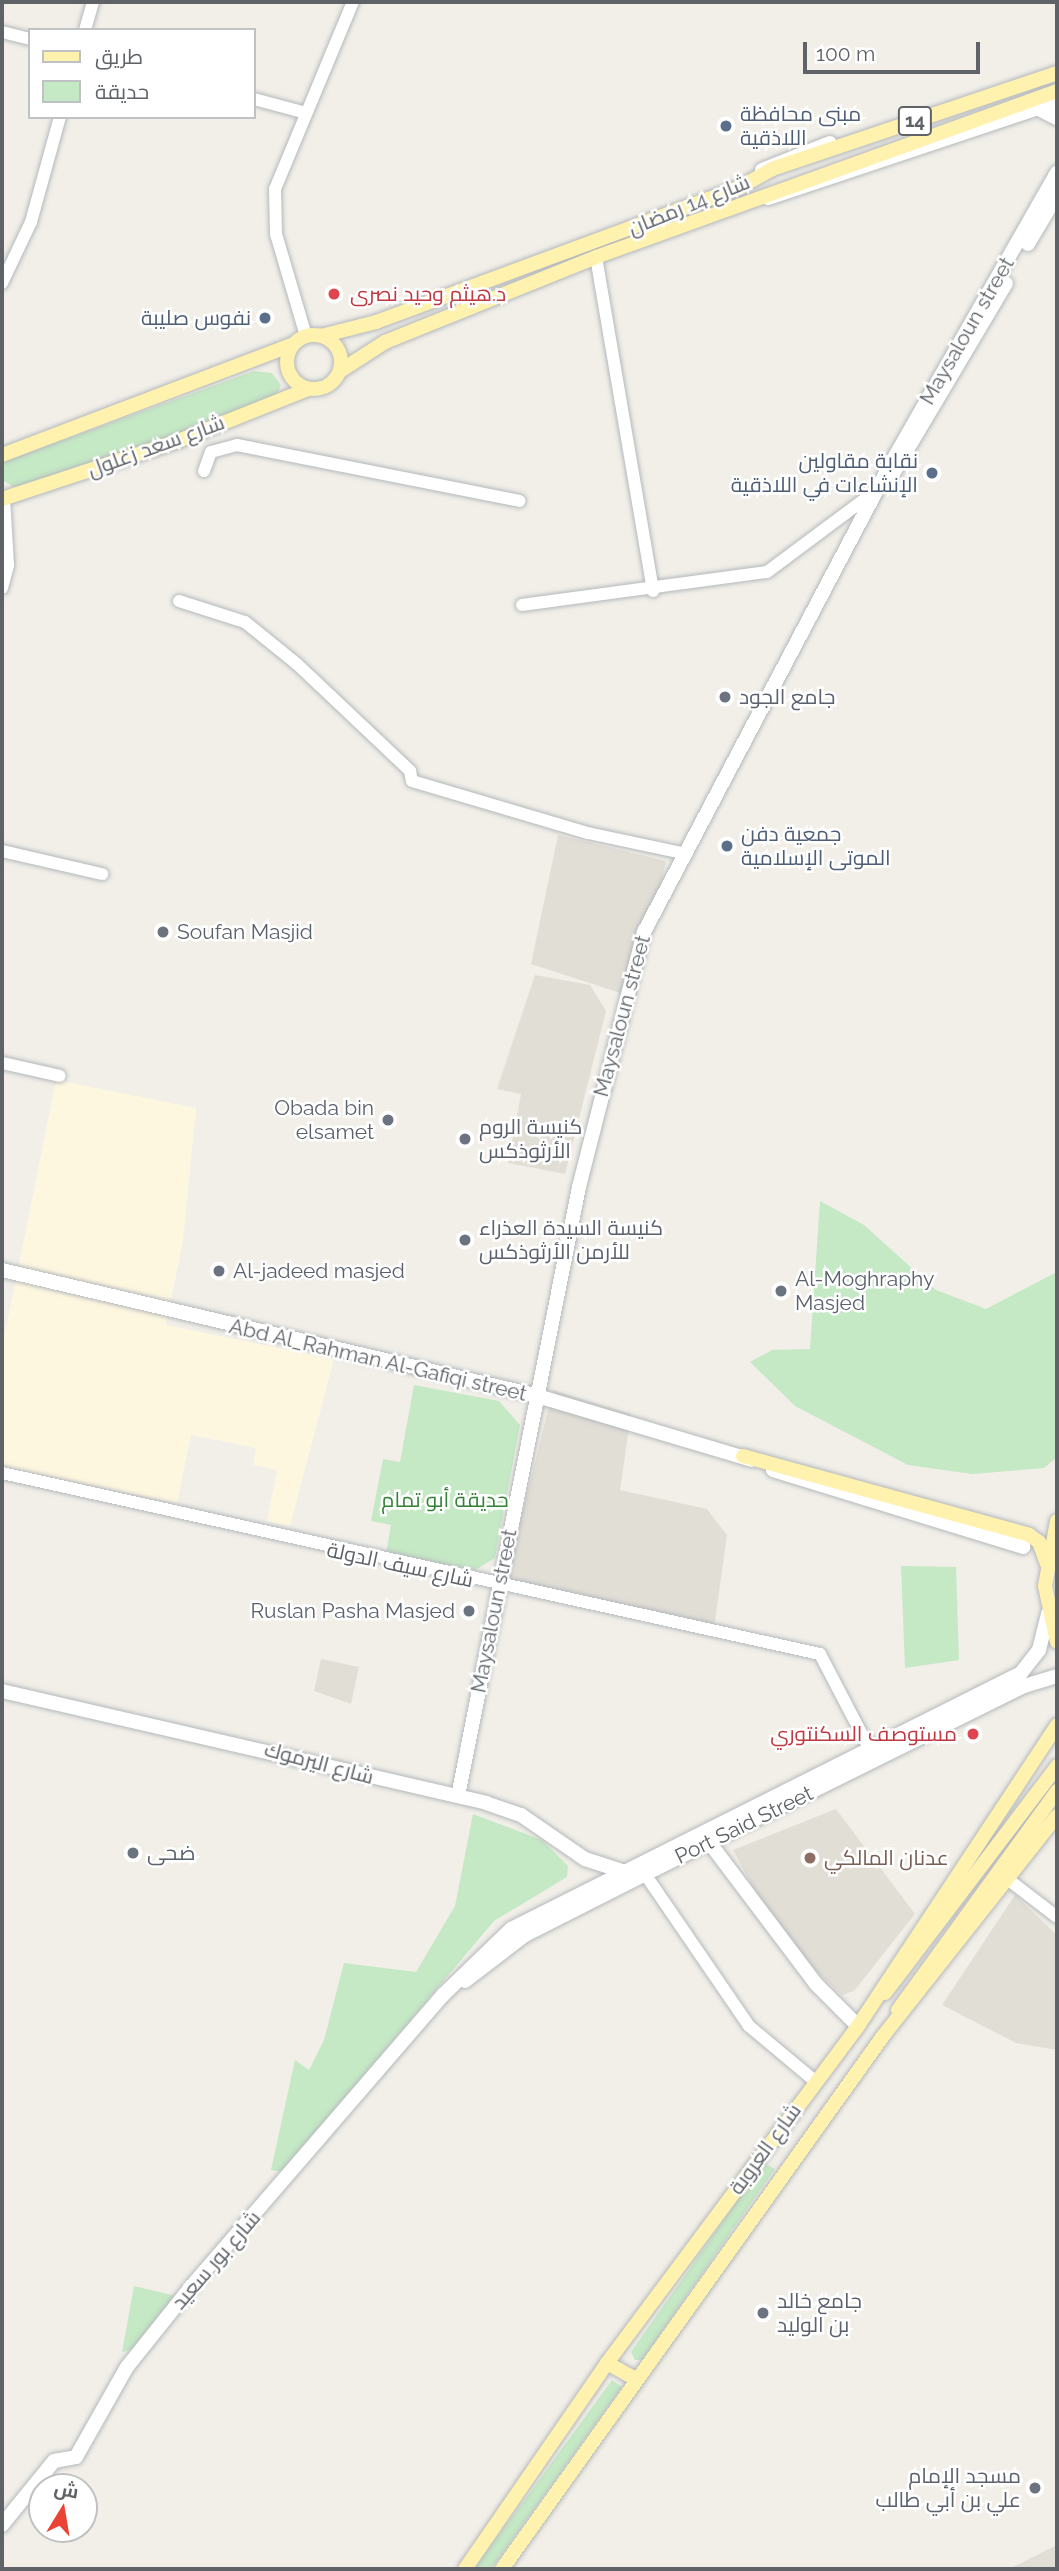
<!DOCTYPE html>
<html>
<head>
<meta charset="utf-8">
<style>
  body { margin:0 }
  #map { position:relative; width:1059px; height:2571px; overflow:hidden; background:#f1efe8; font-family:Raleway,Cairo,sans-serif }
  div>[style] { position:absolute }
  .commercial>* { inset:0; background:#fef7e0 }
  .education>* { inset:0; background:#e1ded6 }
  .green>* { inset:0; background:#c5e8c5 }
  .roads { filter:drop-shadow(0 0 2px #b5b8bc) drop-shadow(0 0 2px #b5b8bc) }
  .tertiary>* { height:12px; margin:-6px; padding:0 6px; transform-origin:6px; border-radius:6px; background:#fff }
  .secondary>* { height:14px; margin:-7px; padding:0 7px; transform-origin:7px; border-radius:7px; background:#fff }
  .primary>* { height:14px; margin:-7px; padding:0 7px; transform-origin:7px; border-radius:7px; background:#fff2af }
  .primary>.ring { margin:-7px; padding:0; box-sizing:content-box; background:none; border:14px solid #fff2af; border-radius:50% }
  .dots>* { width:19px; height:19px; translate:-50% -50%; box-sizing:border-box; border:4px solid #fff; border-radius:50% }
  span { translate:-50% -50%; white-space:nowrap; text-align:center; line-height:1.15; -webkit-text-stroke:5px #fff; paint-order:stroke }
  .shield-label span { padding:2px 5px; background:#fff; border:2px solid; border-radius:5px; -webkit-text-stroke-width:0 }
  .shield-label { font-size:19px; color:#5f6368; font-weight:700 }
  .service-label { font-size:21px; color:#4e5e75 }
  .left { translate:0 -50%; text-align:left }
  .right { translate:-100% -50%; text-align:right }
  .street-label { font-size:21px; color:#5f6368 }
  .health-label { font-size:21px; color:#be3a42 }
  .worship-label { font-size:21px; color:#5b616d }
  .park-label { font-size:21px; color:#348238 }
  .education-label { font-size:21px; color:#785e54 }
  .frame { position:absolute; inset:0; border:4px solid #5f6368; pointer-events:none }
  .legend { position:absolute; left:28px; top:28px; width:228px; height:91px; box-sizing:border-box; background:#fff; border:2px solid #bfc1c3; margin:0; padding:9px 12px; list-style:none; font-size:21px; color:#5f6368 }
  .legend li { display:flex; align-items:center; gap:14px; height:35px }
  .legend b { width:35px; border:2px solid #bfc1c3 }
  .north { position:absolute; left:28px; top:2473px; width:70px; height:70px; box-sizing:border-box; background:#fff; border:2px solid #bfc1c3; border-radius:50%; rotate:11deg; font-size:19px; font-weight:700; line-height:28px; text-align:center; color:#5f6368 }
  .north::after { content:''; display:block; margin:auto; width:24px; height:32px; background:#ea4335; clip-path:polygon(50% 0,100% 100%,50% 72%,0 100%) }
  .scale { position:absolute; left:803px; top:42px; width:177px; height:32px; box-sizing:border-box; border:4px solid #5f6368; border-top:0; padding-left:9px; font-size:21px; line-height:24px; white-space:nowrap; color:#5f6368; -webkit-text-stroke:5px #fff; paint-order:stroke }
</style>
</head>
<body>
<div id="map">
  <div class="commercial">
    <i style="clip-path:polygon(56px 1080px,196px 1108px,183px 1241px,166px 1325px,334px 1359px,290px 1526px,267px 1521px,277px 1470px,253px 1465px,256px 1448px,191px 1435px,177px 1503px,2px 1467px,2px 1348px)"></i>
  </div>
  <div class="education">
    <i style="clip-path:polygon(558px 835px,666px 861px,636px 998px,531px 964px)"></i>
    <i style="clip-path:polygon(535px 975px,590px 985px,606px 1011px,565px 1174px,508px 1163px,521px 1094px,497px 1089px)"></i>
    <i style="clip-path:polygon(553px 1390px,631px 1414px,620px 1490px,707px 1509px,727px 1535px,714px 1628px,506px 1579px)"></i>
    <i style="clip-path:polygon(321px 1659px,359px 1667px,351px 1704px,314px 1691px)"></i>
    <i style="clip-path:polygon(836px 1809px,915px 1914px,854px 1991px,842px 1995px,781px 1939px,733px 1850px)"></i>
    <i style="clip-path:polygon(1015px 1895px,1057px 1935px,1057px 2050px,1016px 2043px,942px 2005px)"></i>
    <i style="clip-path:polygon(1057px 2545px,1057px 2569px,1009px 2569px)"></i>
  </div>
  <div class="green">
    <i style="clip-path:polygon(254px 371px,272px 373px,281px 385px,274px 403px,19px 490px,4px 481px,3px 462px)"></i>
    <i style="clip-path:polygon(820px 1201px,864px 1225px,936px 1290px,986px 1309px,1057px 1272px,1057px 1457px,1044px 1468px,972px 1474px,908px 1465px,795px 1406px,750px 1362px,772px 1350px,810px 1349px)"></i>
    <i style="clip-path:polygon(414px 1385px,499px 1401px,520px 1425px,495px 1558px,475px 1570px,386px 1553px,391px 1525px,371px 1521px,383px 1459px,400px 1462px)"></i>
    <i style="clip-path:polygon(901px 1566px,956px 1567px,959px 1660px,905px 1668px)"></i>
    <i style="clip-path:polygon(473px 1814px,542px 1840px,568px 1866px,567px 1877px,494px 1921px,282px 2172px,271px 2170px,295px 2060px,309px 2070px,324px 2040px,344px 1963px,416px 1972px,455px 1906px)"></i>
    <i style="clip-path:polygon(764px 2163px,775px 2169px,642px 2360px,635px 2360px,631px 2352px)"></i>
    <i style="clip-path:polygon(134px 2286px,176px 2296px,132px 2349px,122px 2352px)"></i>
    <i style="clip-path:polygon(612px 2380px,622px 2387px,491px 2569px,474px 2569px)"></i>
  </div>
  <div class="roads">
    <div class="tertiary">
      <i style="left:85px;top:30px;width:29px;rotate:-74deg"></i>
      <i style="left:2px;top:32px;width:29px;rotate:14deg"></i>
      <i style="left:254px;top:99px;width:54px;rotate:15.1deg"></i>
      <i style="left:596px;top:257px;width:339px;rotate:80.3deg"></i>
      <i style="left:2px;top:283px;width:68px;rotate:-64.6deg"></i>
      <i style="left:31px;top:222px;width:109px;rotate:-74.6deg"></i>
      <i style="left:306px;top:336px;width:106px;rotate:-106.4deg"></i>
      <i style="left:276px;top:234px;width:45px;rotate:-91.3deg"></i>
      <i style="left:275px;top:189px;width:203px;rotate:-67.4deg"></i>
      <i style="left:204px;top:471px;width:20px;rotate:-70deg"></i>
      <i style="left:211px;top:452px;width:27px;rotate:-15deg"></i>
      <i style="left:237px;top:445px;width:288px;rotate:11.2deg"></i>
      <i style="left:2px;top:588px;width:24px;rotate:-75deg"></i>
      <i style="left:8px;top:565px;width:67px;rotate:-93.4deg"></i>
      <i style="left:179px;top:601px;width:69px;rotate:17.7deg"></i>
      <i style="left:245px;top:622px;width:67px;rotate:38.9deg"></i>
      <i style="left:297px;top:664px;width:156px;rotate:43.4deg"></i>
      <i style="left:410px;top:771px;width:10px;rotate:79deg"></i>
      <i style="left:412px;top:781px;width:184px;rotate:16.5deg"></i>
      <i style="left:588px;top:833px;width:101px;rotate:12deg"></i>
      <i style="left:522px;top:605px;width:247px;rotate:-7.7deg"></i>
      <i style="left:767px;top:572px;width:137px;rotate:-36.7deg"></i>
      <i style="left:2px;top:851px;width:103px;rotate:13deg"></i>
      <i style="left:2px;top:1063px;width:59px;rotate:12.6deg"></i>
      <i style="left:2px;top:1473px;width:838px;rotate:12.48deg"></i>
      <i style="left:820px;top:1654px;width:106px;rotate:62.5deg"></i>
      <i style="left:645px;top:1874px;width:184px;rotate:55.6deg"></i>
      <i style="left:749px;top:2026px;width:86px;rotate:39.8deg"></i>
      <i style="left:1010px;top:1881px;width:59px;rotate:37.5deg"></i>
    </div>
    <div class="secondary">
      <i style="left:1037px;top:108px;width:22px;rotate:27deg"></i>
      <i style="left:762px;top:170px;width:73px;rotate:-21.7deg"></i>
      <i style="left:768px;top:198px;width:305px;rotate:-18.4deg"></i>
      <i style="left:1028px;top:244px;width:57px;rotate:-59.4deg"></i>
      <i style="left:888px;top:482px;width:231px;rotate:-59.3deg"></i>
      <i style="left:2px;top:1270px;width:546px;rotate:13.22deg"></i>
      <i style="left:534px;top:1395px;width:227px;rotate:16.6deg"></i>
      <i style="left:773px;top:1470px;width:262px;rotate:17.1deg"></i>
      <i style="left:2px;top:1691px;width:497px;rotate:13deg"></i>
      <i style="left:486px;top:1803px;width:37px;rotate:19deg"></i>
      <i style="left:521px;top:1815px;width:78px;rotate:34.5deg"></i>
      <i style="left:585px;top:1859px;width:38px;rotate:18deg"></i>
      <i style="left:458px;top:1796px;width:621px;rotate:-78.76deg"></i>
      <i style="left:579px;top:1187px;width:263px;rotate:-75.7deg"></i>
      <i style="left:644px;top:932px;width:526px;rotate:-62.22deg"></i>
      <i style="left:889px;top:467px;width:339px;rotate:-60.3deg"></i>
      <i style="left:709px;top:1842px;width:178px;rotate:53deg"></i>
      <i style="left:816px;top:1984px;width:59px;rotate:45deg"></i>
      <i style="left:465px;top:1981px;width:76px;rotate:-37.5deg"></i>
      <i style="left:525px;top:1935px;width:135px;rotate:-26.9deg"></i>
      <i style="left:645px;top:1874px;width:420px;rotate:-26.4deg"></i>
      <i style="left:1021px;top:1687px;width:38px;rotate:-17deg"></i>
      <i style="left:2px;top:2525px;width:82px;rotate:-50.9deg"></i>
      <i style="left:54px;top:2461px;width:22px;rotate:-10deg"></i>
      <i style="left:76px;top:2457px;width:103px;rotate:-60.5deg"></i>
      <i style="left:127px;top:2367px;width:101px;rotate:-51.4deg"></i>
      <i style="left:190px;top:2288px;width:387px;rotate:-49.2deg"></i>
      <i style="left:443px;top:1995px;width:95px;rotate:-44.1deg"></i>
      <i style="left:511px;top:1929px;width:571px;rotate:-26.65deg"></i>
      <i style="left:1021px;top:1673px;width:29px;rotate:-52deg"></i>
      <i style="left:1039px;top:1650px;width:38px;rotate:-76deg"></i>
    </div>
    <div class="primary">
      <i class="ring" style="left:287px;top:335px;width:40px;height:40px"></i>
      <i style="left:321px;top:336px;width:57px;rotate:-14.3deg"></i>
      <i style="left:376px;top:322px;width:388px;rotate:-20.3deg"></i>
      <i style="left:740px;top:187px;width:37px;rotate:-29deg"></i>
      <i style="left:772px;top:169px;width:301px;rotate:-18.6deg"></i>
      <i style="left:340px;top:371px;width:54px;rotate:-32.8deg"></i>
      <i style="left:385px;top:342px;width:227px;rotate:-21.9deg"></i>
      <i style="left:596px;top:257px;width:490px;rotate:-19.8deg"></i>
      <i style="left:2px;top:455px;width:310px;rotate:-20.8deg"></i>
      <i style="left:2px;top:499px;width:185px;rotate:-18.2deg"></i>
      <i style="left:178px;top:441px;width:140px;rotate:-21.8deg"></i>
      <i style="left:743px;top:1456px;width:297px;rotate:15.4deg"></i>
      <i style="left:1029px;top:1535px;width:12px;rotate:35deg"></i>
      <i style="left:1039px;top:1542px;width:23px;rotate:70deg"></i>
      <i style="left:1057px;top:1521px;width:66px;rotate:100.5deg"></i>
      <i style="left:1045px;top:1586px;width:57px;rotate:77.9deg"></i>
      <i style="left:885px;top:1993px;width:285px;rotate:-52.8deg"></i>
      <i style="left:898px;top:2010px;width:271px;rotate:-54deg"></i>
      <i style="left:607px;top:2363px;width:31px;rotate:29deg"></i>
      <i style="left:465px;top:2569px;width:250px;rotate:-55.4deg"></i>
      <i style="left:607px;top:2363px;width:420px;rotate:-53.3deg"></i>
      <i style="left:858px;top:2026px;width:361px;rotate:-56.5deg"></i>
      <i style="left:502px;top:2569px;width:655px;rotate:-54.44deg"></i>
      <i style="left:883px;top:2036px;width:280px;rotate:-51.7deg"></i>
    </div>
  </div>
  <div class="dots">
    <i style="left:726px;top:126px;background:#5c6f8a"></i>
    <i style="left:334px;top:294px;background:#e0444e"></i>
    <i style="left:265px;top:318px;background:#5c6f8a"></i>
    <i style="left:932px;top:473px;background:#5c6f8a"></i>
    <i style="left:725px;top:697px;background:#6b7280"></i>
    <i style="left:727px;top:846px;background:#5c6f8a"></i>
    <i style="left:163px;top:932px;background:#6b7280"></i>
    <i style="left:388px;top:1120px;background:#6b7280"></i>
    <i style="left:465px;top:1139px;background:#6b7280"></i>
    <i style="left:465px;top:1240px;background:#6b7280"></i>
    <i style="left:219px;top:1271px;background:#6b7280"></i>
    <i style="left:781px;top:1291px;background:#6b7280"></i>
    <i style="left:469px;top:1611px;background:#6b7280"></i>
    <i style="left:973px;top:1734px;background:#e0444e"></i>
    <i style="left:133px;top:1853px;background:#6b7280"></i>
    <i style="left:810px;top:1858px;background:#8d6e63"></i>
    <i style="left:763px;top:2313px;background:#6b7280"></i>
    <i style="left:1035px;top:2488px;background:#6b7280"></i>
  </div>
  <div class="shield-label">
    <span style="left:915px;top:121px">14</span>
  </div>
  <div class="service-label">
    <span class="left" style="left:740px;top:126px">مبنى محافظة<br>اللاذقية</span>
    <span class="right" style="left:251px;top:318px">نفوس صليبة</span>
    <span class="right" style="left:918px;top:473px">نقابة مقاولين<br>الإنشاءات في اللاذقية</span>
    <span class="left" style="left:741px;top:846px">جمعية دفن<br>الموتى الإسلامية</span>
  </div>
  <div class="street-label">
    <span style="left:689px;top:205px;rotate:-22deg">شارع 14 رمضان</span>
    <span style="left:967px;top:331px;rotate:-60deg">Maysaloun street</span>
    <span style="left:156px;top:446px;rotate:-20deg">شارع سعد زغلول</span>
    <span style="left:622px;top:1016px;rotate:-75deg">Maysaloun street</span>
    <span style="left:378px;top:1360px;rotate:13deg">Abd Al_Rahman Al-Gafiqi street</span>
    <span style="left:400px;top:1565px;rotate:12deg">شارع سيف الدولة</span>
    <span style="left:494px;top:1611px;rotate:-79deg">Maysaloun street</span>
    <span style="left:319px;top:1763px;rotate:15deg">شارع اليرموك</span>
    <span style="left:744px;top:1825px;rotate:-26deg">Port Said Street</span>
    <span style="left:765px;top:2149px;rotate:-54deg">شارع العروبة</span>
    <span style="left:216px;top:2260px;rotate:-49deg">شارع بور سعيد</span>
  </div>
  <div class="health-label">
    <span class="left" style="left:350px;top:294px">د.هيثم وحيد نصرى</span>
    <span class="right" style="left:957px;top:1734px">مستوصف السكنتوري</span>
  </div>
  <div class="worship-label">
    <span class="left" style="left:739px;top:697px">جامع الجود</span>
    <span class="left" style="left:177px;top:932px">Soufan Masjid</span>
    <span class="right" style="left:374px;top:1120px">Obada bin<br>elsamet</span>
    <span class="left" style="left:479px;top:1139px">كنيسة الروم<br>الأرثوذكس</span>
    <span class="left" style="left:479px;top:1240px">كنيسة السيدة العذراء<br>للأرمن الأرثوذكس</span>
    <span class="left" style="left:233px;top:1271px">Al-jadeed masjed</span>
    <span class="left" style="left:795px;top:1291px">Al-Moghraphy<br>Masjed</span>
    <span class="right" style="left:455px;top:1611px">Ruslan Pasha Masjed</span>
    <span class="left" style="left:147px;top:1853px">ضحى</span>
    <span class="left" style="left:777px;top:2313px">جامع خالد<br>بن الوليد</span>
    <span class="right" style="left:1021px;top:2488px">مسجد الإمام<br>علي بن أبي طالب</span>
  </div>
  <div class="park-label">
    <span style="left:445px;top:1500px">حديقة أبو تمام</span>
  </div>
  <div class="education-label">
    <span class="left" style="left:824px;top:1858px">عدنان المالكي</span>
  </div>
  <div class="frame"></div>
  <ul class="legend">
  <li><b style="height:9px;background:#fff2af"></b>طريق</li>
  <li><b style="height:19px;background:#c5e8c5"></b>حديقة</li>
  </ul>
  <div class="north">ش</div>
  <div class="scale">100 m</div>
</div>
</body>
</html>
